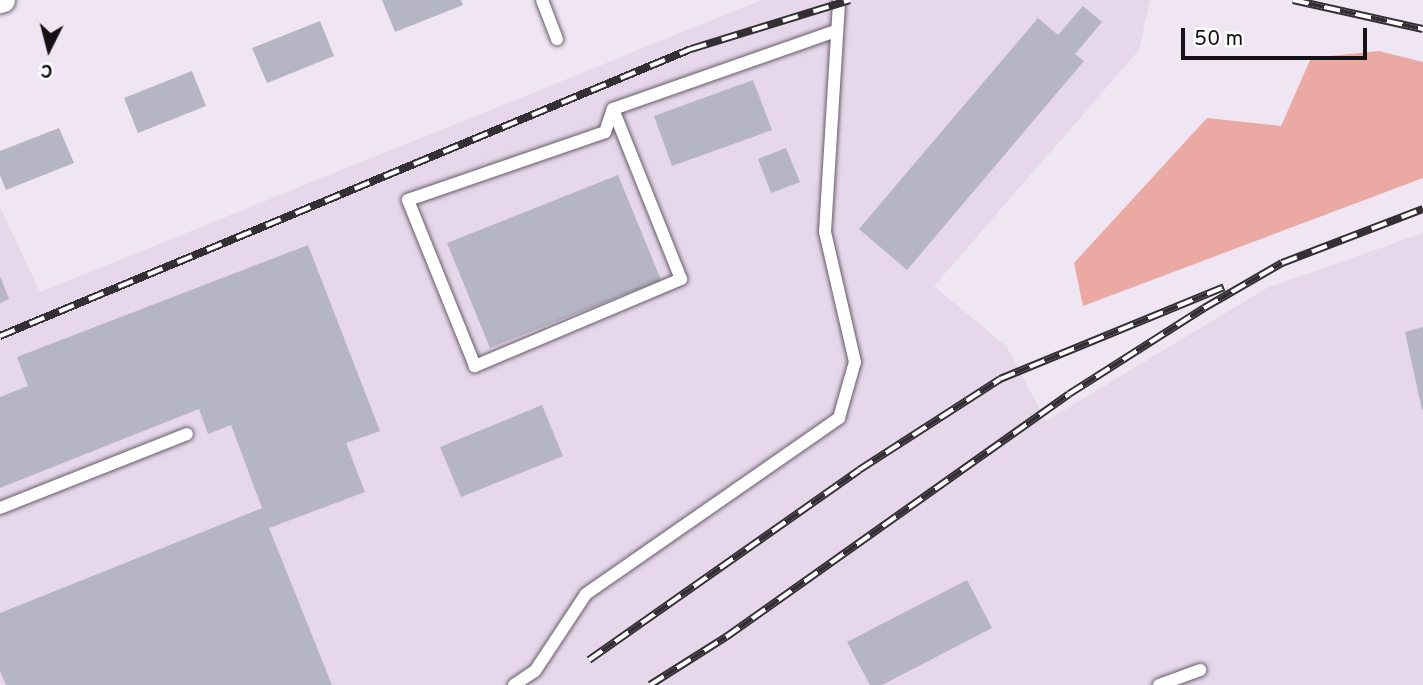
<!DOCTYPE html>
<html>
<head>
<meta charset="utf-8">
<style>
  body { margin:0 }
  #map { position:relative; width:1423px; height:685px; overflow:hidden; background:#f0e5f3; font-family:Overpass,sans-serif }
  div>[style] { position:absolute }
  .built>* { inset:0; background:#e7d7eb }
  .green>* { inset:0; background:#eaa9a3 }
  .building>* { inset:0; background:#b5b5c4 }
  .roads { filter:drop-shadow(0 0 2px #655c68) drop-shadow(0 0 2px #655c68) }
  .lane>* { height:12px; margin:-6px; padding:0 6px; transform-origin:6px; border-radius:6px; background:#fff }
  .street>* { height:23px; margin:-11.5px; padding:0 11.5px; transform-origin:11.5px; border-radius:11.5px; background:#fff }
  .rail>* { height:8px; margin-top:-4px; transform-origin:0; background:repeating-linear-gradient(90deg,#fff 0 16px,#342f35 0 32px); box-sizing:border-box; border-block:2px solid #342f35 }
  span { translate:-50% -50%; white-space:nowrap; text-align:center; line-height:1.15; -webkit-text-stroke:6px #fff; paint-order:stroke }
  .north { position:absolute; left:14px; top:14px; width:70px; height:70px; -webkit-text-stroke:5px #fff; paint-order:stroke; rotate:186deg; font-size:19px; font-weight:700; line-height:28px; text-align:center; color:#151116 }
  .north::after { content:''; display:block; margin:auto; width:24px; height:32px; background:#151116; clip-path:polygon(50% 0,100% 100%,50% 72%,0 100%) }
  .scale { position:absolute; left:1181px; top:28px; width:186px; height:32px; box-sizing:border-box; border:4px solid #151116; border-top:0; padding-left:9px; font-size:21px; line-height:24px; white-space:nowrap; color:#151116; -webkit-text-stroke:5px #fff; paint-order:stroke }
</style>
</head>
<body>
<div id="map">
  <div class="built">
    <i style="clip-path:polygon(762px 0,1150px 0,1139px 50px,934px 286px,1007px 347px,1046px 421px,1267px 288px,1423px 233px,1423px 685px,0 685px,0 207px,40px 292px)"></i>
  </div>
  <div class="green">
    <i style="clip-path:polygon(1379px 51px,1423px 62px,1423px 178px,1083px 306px,1074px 263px,1207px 118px,1281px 126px,1311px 58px)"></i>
  </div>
  <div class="building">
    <i style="clip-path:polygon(382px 0,461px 0,463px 5px,395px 32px)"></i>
    <i style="clip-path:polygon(1083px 6px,1102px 22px,1075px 54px,1084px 61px,907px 270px,859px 229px,1038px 18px,1058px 35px)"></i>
    <i style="clip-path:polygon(320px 21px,334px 56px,267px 83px,252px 48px)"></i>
    <i style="clip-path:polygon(192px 71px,206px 106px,138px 133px,124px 98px)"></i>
    <i style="clip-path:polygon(753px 80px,772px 130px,672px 166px,654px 116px)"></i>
    <i style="clip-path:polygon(59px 128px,74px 163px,6px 190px,0 175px,0 151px)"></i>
    <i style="clip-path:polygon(786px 148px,800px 182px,771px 193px,758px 159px)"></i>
    <i style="clip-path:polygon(618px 175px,661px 280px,490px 348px,447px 243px)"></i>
    <i style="clip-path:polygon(308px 245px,380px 431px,346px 443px,365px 492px,269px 528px,332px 685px,6px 685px,0 671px,0 613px,262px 508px,231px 425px,208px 434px,199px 409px,0 488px,0 397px,28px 386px,17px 357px)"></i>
    <i style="clip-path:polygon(0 276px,9px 299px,0 303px)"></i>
    <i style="clip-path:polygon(1423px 327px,1423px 410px,1422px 410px,1405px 332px)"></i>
    <i style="clip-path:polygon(542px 405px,563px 456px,461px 497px,440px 447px)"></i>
    <i style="clip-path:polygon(967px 580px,992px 628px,882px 685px,870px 685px,847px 642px)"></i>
  </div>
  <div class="roads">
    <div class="lane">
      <i style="left:542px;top:0;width:42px;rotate:69deg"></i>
      <i style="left:613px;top:109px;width:183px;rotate:68.2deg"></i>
      <i style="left:681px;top:279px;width:224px;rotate:157.1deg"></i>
      <i style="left:475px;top:366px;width:179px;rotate:-112deg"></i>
      <i style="left:408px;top:200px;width:208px;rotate:-19deg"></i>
      <i style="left:605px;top:132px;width:24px;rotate:-71deg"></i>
      <i style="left:613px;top:109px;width:236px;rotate:-19.3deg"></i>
      <i style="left:0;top:508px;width:201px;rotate:-21.6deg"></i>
      <i style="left:514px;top:685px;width:25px;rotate:-34deg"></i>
      <i style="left:535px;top:671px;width:92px;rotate:-56.5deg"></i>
      <i style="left:586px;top:594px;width:308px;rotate:-34.8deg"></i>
      <i style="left:839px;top:418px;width:58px;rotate:-74.1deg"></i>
      <i style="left:855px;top:362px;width:133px;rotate:-103deg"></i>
      <i style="left:825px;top:232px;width:232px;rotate:-86.5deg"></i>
      <i style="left:1159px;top:685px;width:44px;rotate:-20.1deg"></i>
    </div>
    <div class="street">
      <i style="left:0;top:1px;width:3px;rotate:-18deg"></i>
    </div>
  </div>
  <div class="rail">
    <i style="left:1293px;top:0;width:133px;rotate:12.6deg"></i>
    <i style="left:0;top:336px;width:748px;rotate:-22.56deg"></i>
    <i style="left:691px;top:49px;width:166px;rotate:-17.1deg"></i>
    <i style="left:589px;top:660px;width:330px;rotate:-35.1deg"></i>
    <i style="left:859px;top:470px;width:168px;rotate:-32.8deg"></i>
    <i style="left:1000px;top:379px;width:242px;rotate:-22.3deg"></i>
    <i style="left:650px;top:685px;width:90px;rotate:-32.3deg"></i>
    <i style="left:726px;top:637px;width:420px;rotate:-35.3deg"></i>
    <i style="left:1069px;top:394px;width:160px;rotate:-32.5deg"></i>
    <i style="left:1204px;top:308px;width:90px;rotate:-30deg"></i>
    <i style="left:1282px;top:263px;width:151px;rotate:-21deg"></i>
  </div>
  <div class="north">С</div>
  <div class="scale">50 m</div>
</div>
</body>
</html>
